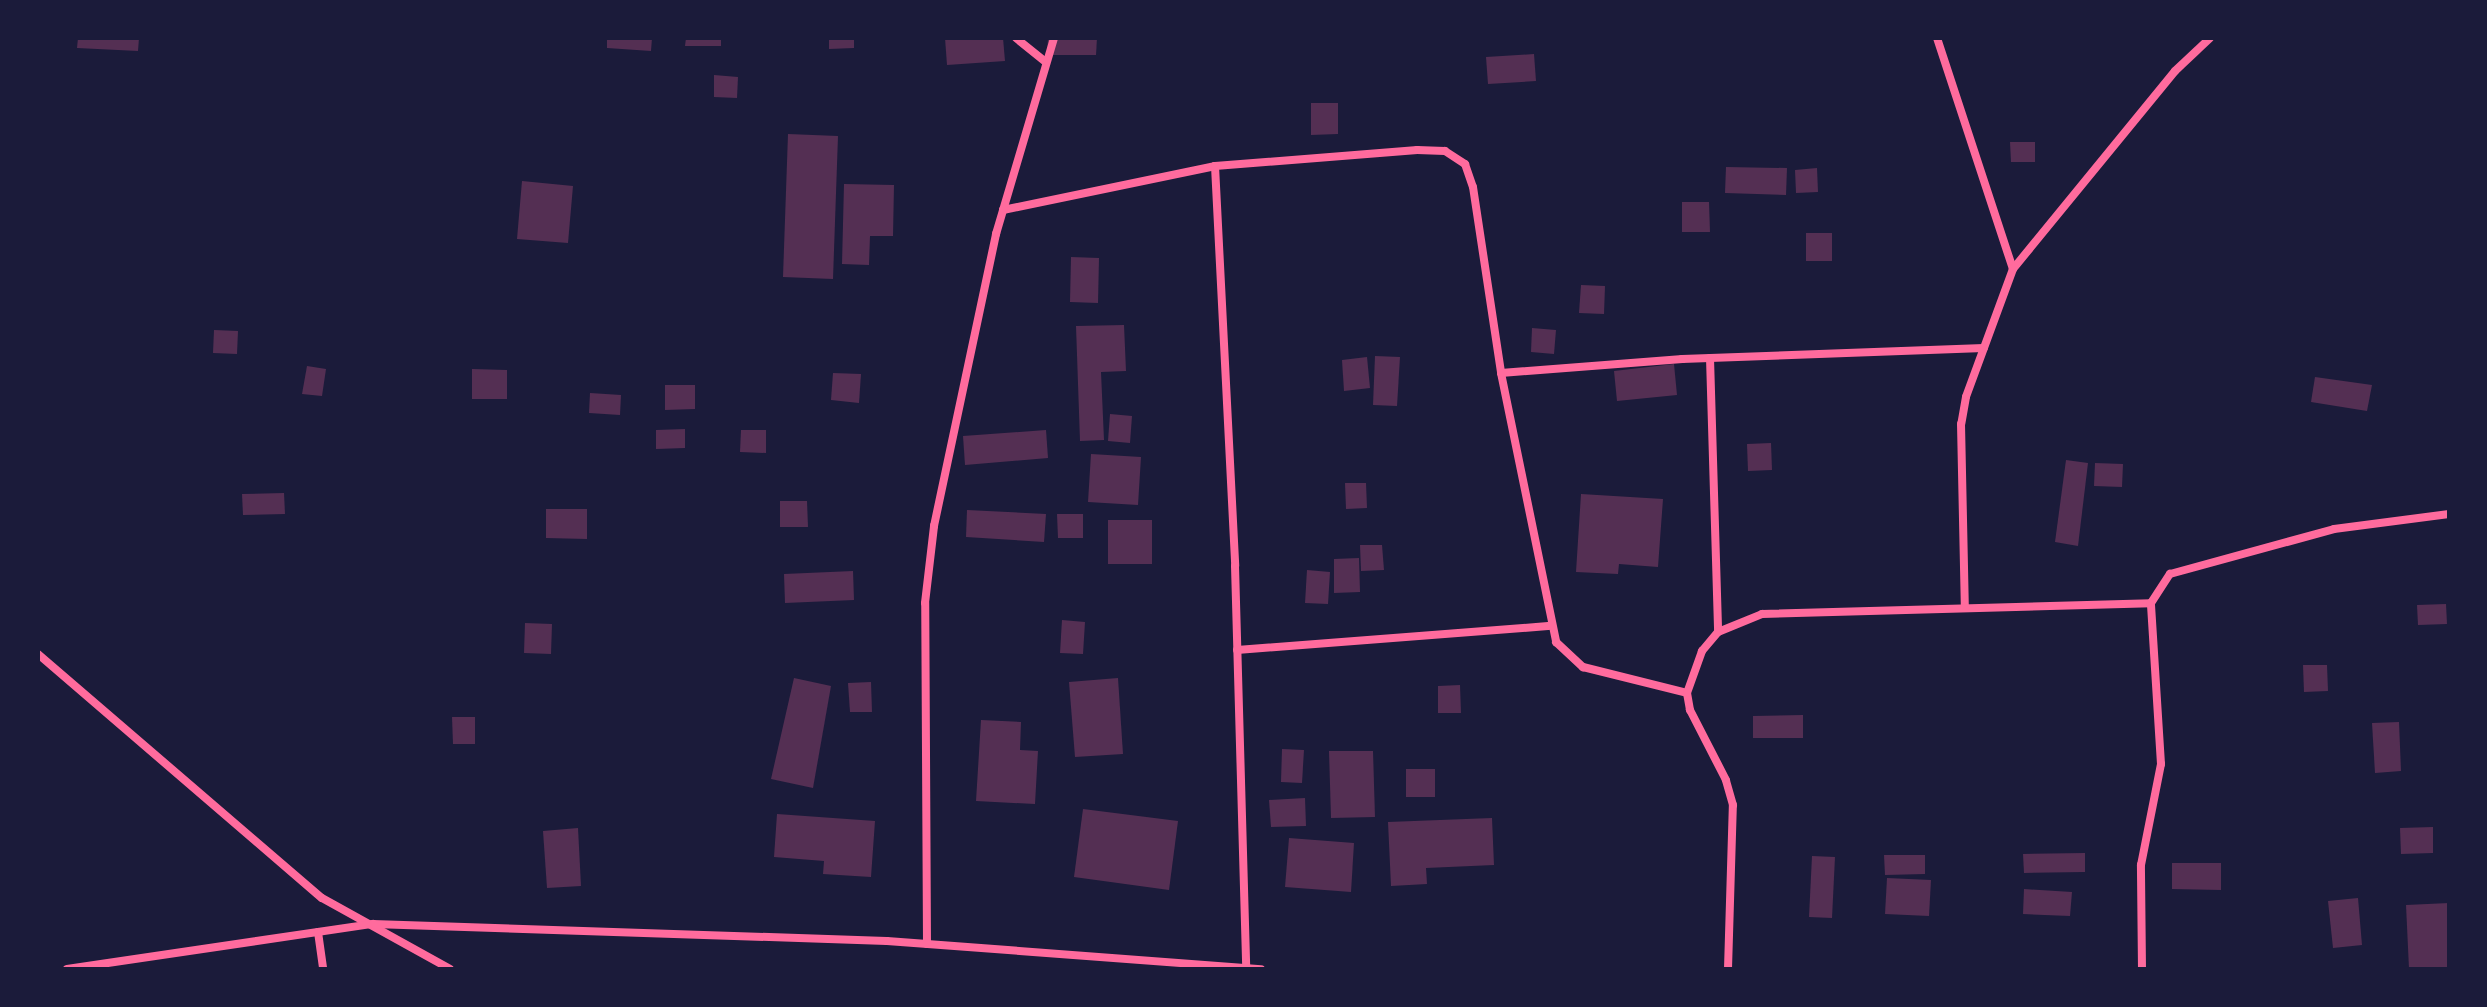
<!DOCTYPE html>
<html>
<head>
<meta charset="utf-8">
<style>
  body { margin:0 }
  #map { position:relative; width:2487px; height:1007px; overflow:hidden; background:#1b1b3a; font-family:"Work Sans",sans-serif }
  div>[style] { position:absolute }
  .building>* { inset:0; background:#542f53 }
  .minor>* { height:8px; margin:-4px; padding:0 4px; transform-origin:4px; border-radius:4px; background:#ff6b9d }
  span { translate:-50% -50%; white-space:nowrap; text-align:center; line-height:1.15; -webkit-text-stroke:7px #1b1b3a; paint-order:stroke }
  .frame { position:absolute; inset:0; border:40px solid #1b1b3a; pointer-events:none }
</style>
</head>
<body>
<div id="map">
  <div class="building">
    <i style="clip-path:polygon(78px 38px,139px 38px,138px 51px,77px 48px)"></i>
    <i style="clip-path:polygon(607px 38px,652px 38px,651px 51px,607px 48px)"></i>
    <i style="clip-path:polygon(686px 38px,721px 38px,721px 46px,685px 46px)"></i>
    <i style="clip-path:polygon(829px 38px,854px 38px,854px 48px,829px 49px)"></i>
    <i style="clip-path:polygon(945px 38px,1003px 38px,1005px 61px,947px 65px)"></i>
    <i style="clip-path:polygon(1048px 38px,1097px 38px,1096px 55px,1047px 55px)"></i>
    <i style="clip-path:polygon(1534px 54px,1536px 81px,1488px 84px,1486px 57px)"></i>
    <i style="clip-path:polygon(714px 75px,738px 77px,737px 98px,714px 97px)"></i>
    <i style="clip-path:polygon(1311px 103px,1338px 103px,1338px 134px,1311px 135px)"></i>
    <i style="clip-path:polygon(788px 134px,838px 136px,833px 279px,783px 277px)"></i>
    <i style="clip-path:polygon(2010px 142px,2035px 142px,2035px 162px,2011px 162px)"></i>
    <i style="clip-path:polygon(1726px 167px,1787px 168px,1786px 195px,1725px 193px)"></i>
    <i style="clip-path:polygon(1817px 168px,1818px 192px,1796px 193px,1795px 170px)"></i>
    <i style="clip-path:polygon(522px 181px,573px 186px,568px 243px,517px 239px)"></i>
    <i style="clip-path:polygon(844px 184px,894px 185px,893px 236px,870px 236px,869px 265px,842px 264px)"></i>
    <i style="clip-path:polygon(1682px 202px,1709px 202px,1710px 232px,1682px 232px)"></i>
    <i style="clip-path:polygon(1806px 233px,1832px 233px,1832px 261px,1806px 261px)"></i>
    <i style="clip-path:polygon(1071px 257px,1099px 258px,1098px 303px,1070px 302px)"></i>
    <i style="clip-path:polygon(1581px 285px,1605px 286px,1604px 314px,1579px 313px)"></i>
    <i style="clip-path:polygon(1124px 325px,1126px 371px,1101px 372px,1104px 440px,1080px 441px,1076px 326px)"></i>
    <i style="clip-path:polygon(1532px 328px,1556px 330px,1554px 354px,1531px 352px)"></i>
    <i style="clip-path:polygon(214px 330px,238px 331px,237px 354px,213px 353px)"></i>
    <i style="clip-path:polygon(1375px 356px,1400px 357px,1397px 406px,1373px 405px)"></i>
    <i style="clip-path:polygon(1367px 357px,1370px 388px,1344px 391px,1342px 360px)"></i>
    <i style="clip-path:polygon(1674px 364px,1677px 395px,1617px 401px,1614px 371px)"></i>
    <i style="clip-path:polygon(307px 366px,326px 369px,322px 396px,302px 394px)"></i>
    <i style="clip-path:polygon(472px 369px,507px 370px,507px 399px,472px 399px)"></i>
    <i style="clip-path:polygon(833px 373px,861px 374px,859px 403px,831px 400px)"></i>
    <i style="clip-path:polygon(2315px 377px,2372px 385px,2367px 411px,2311px 402px)"></i>
    <i style="clip-path:polygon(665px 385px,695px 385px,695px 409px,665px 410px)"></i>
    <i style="clip-path:polygon(590px 393px,621px 395px,620px 415px,589px 413px)"></i>
    <i style="clip-path:polygon(1110px 414px,1132px 416px,1130px 443px,1108px 441px)"></i>
    <i style="clip-path:polygon(685px 429px,685px 448px,656px 449px,656px 430px)"></i>
    <i style="clip-path:polygon(741px 430px,766px 430px,766px 453px,740px 452px)"></i>
    <i style="clip-path:polygon(1046px 430px,1048px 458px,965px 465px,963px 436px)"></i>
    <i style="clip-path:polygon(1771px 443px,1772px 470px,1748px 471px,1747px 444px)"></i>
    <i style="clip-path:polygon(1091px 454px,1141px 457px,1138px 505px,1088px 502px)"></i>
    <i style="clip-path:polygon(2066px 460px,2088px 463px,2078px 546px,2055px 542px)"></i>
    <i style="clip-path:polygon(2095px 463px,2123px 464px,2122px 487px,2094px 486px)"></i>
    <i style="clip-path:polygon(1345px 483px,1366px 483px,1367px 508px,1346px 509px)"></i>
    <i style="clip-path:polygon(284px 493px,285px 514px,243px 515px,242px 494px)"></i>
    <i style="clip-path:polygon(1581px 494px,1663px 499px,1658px 567px,1619px 564px,1618px 574px,1576px 572px)"></i>
    <i style="clip-path:polygon(780px 501px,807px 501px,808px 527px,780px 527px)"></i>
    <i style="clip-path:polygon(546px 509px,587px 509px,587px 539px,546px 538px)"></i>
    <i style="clip-path:polygon(967px 510px,1046px 514px,1044px 542px,966px 537px)"></i>
    <i style="clip-path:polygon(1057px 514px,1083px 514px,1083px 538px,1058px 538px)"></i>
    <i style="clip-path:polygon(1108px 520px,1152px 520px,1152px 564px,1108px 564px)"></i>
    <i style="clip-path:polygon(1360px 545px,1382px 545px,1384px 570px,1361px 571px)"></i>
    <i style="clip-path:polygon(1359px 558px,1360px 592px,1334px 593px,1334px 559px)"></i>
    <i style="clip-path:polygon(1307px 570px,1330px 572px,1328px 604px,1305px 603px)"></i>
    <i style="clip-path:polygon(853px 571px,854px 600px,785px 603px,784px 574px)"></i>
    <i style="clip-path:polygon(2446px 604px,2447px 624px,2418px 625px,2417px 605px)"></i>
    <i style="clip-path:polygon(1062px 620px,1085px 622px,1083px 654px,1060px 653px)"></i>
    <i style="clip-path:polygon(525px 623px,552px 624px,551px 654px,524px 653px)"></i>
    <i style="clip-path:polygon(2303px 665px,2327px 665px,2328px 691px,2304px 692px)"></i>
    <i style="clip-path:polygon(794px 678px,831px 686px,813px 788px,771px 779px)"></i>
    <i style="clip-path:polygon(1118px 678px,1123px 754px,1075px 757px,1069px 682px)"></i>
    <i style="clip-path:polygon(871px 682px,872px 712px,850px 712px,848px 683px)"></i>
    <i style="clip-path:polygon(1460px 685px,1461px 713px,1438px 713px,1438px 686px)"></i>
    <i style="clip-path:polygon(1803px 715px,1803px 738px,1753px 738px,1753px 716px)"></i>
    <i style="clip-path:polygon(452px 717px,475px 717px,475px 744px,453px 744px)"></i>
    <i style="clip-path:polygon(981px 720px,1021px 722px,1020px 750px,1038px 751px,1035px 804px,976px 801px)"></i>
    <i style="clip-path:polygon(2399px 722px,2401px 771px,2375px 773px,2372px 723px)"></i>
    <i style="clip-path:polygon(1282px 749px,1304px 750px,1302px 783px,1281px 782px)"></i>
    <i style="clip-path:polygon(1329px 751px,1373px 751px,1375px 817px,1331px 818px)"></i>
    <i style="clip-path:polygon(1406px 769px,1435px 769px,1435px 797px,1406px 797px)"></i>
    <i style="clip-path:polygon(1305px 798px,1306px 826px,1271px 827px,1269px 800px)"></i>
    <i style="clip-path:polygon(1083px 809px,1178px 821px,1169px 890px,1074px 877px)"></i>
    <i style="clip-path:polygon(777px 814px,875px 821px,871px 877px,823px 874px,824px 861px,774px 857px)"></i>
    <i style="clip-path:polygon(1492px 818px,1494px 865px,1426px 868px,1427px 884px,1391px 886px,1388px 822px)"></i>
    <i style="clip-path:polygon(2433px 827px,2433px 853px,2401px 854px,2400px 828px)"></i>
    <i style="clip-path:polygon(578px 828px,581px 886px,547px 888px,543px 831px)"></i>
    <i style="clip-path:polygon(1289px 838px,1354px 843px,1351px 892px,1285px 887px)"></i>
    <i style="clip-path:polygon(2085px 853px,2085px 872px,2024px 873px,2023px 854px)"></i>
    <i style="clip-path:polygon(1884px 855px,1925px 855px,1925px 874px,1885px 875px)"></i>
    <i style="clip-path:polygon(1812px 856px,1835px 857px,1832px 918px,1809px 917px)"></i>
    <i style="clip-path:polygon(2172px 863px,2221px 863px,2221px 890px,2172px 889px)"></i>
    <i style="clip-path:polygon(1887px 878px,1931px 880px,1929px 916px,1885px 914px)"></i>
    <i style="clip-path:polygon(2024px 889px,2072px 892px,2070px 916px,2023px 914px)"></i>
    <i style="clip-path:polygon(2358px 898px,2362px 945px,2333px 948px,2328px 901px)"></i>
    <i style="clip-path:polygon(2449px 903px,2449px 969px,2409px 969px,2406px 905px)"></i>
  </div>
  <div class="minor">
    <i style="left:1016px;top:38px;width:38px;rotate:39deg"></i>
    <i style="left:1937px;top:38px;width:243px;rotate:71.8deg"></i>
    <i style="left:2013px;top:269px;width:136px;rotate:110.2deg"></i>
    <i style="left:1966px;top:397px;width:27px;rotate:100deg"></i>
    <i style="left:1961px;top:424px;width:184px;rotate:88.8deg"></i>
    <i style="left:1215px;top:166px;width:400px;rotate:87.1deg"></i>
    <i style="left:1235px;top:566px;width:402px;rotate:88.4deg"></i>
    <i style="left:1003px;top:210px;width:217px;rotate:-11.7deg"></i>
    <i style="left:1215px;top:166px;width:203px;rotate:-4.5deg"></i>
    <i style="left:1417px;top:150px;width:28px;rotate:2deg"></i>
    <i style="left:1445px;top:151px;width:24px;rotate:33deg"></i>
    <i style="left:1465px;top:164px;width:24px;rotate:71deg"></i>
    <i style="left:1473px;top:187px;width:188px;rotate:81.4deg"></i>
    <i style="left:1501px;top:373px;width:275px;rotate:78.4deg"></i>
    <i style="left:1556px;top:642px;width:37px;rotate:43deg"></i>
    <i style="left:1583px;top:667px;width:107px;rotate:14deg"></i>
    <i style="left:2013px;top:269px;width:256px;rotate:-50.7deg"></i>
    <i style="left:2175px;top:71px;width:48px;rotate:-43.3deg"></i>
    <i style="left:1710px;top:358px;width:274px;rotate:88.3deg"></i>
    <i style="left:1501px;top:373px;width:182px;rotate:-4.4deg"></i>
    <i style="left:1682px;top:359px;width:302px;rotate:-2.1deg"></i>
    <i style="left:1237px;top:650px;width:315px;rotate:-4.4deg"></i>
    <i style="left:38px;top:654px;width:374px;rotate:40.7deg"></i>
    <i style="left:322px;top:898px;width:146px;rotate:29deg"></i>
    <i style="left:318px;top:932px;width:37px;rotate:82deg"></i>
    <i style="left:927px;top:944px;width:341px;rotate:-90.3deg"></i>
    <i style="left:925px;top:603px;width:78px;rotate:-83.3deg"></i>
    <i style="left:934px;top:526px;width:299px;rotate:-78deg"></i>
    <i style="left:996px;top:234px;width:204px;rotate:-73.5deg"></i>
    <i style="left:67px;top:969px;width:309px;rotate:-8.4deg"></i>
    <i style="left:373px;top:924px;width:514px;rotate:1.89deg"></i>
    <i style="left:887px;top:941px;width:375px;rotate:4.3deg"></i>
    <i style="left:1728px;top:969px;width:164px;rotate:-88.3deg"></i>
    <i style="left:1733px;top:805px;width:26px;rotate:-106deg"></i>
    <i style="left:1726px;top:780px;width:79px;rotate:-117.2deg"></i>
    <i style="left:1690px;top:710px;width:17px;rotate:-100deg"></i>
    <i style="left:1687px;top:693px;width:45px;rotate:-70.3deg"></i>
    <i style="left:1702px;top:651px;width:25px;rotate:-50deg"></i>
    <i style="left:1718px;top:632px;width:48px;rotate:-22.2deg"></i>
    <i style="left:1762px;top:614px;width:389px;rotate:-1.6deg"></i>
    <i style="left:2142px;top:969px;width:104px;rotate:-90.6deg"></i>
    <i style="left:2141px;top:865px;width:103px;rotate:-78.8deg"></i>
    <i style="left:2161px;top:764px;width:161px;rotate:-93.6deg"></i>
    <i style="left:2151px;top:603px;width:35px;rotate:-57deg"></i>
    <i style="left:2170px;top:574px;width:170px;rotate:-15.3deg"></i>
    <i style="left:2334px;top:529px;width:116px;rotate:-7.4deg"></i>
  </div>
  <div class="frame"></div>
</div>
</body>
</html>
